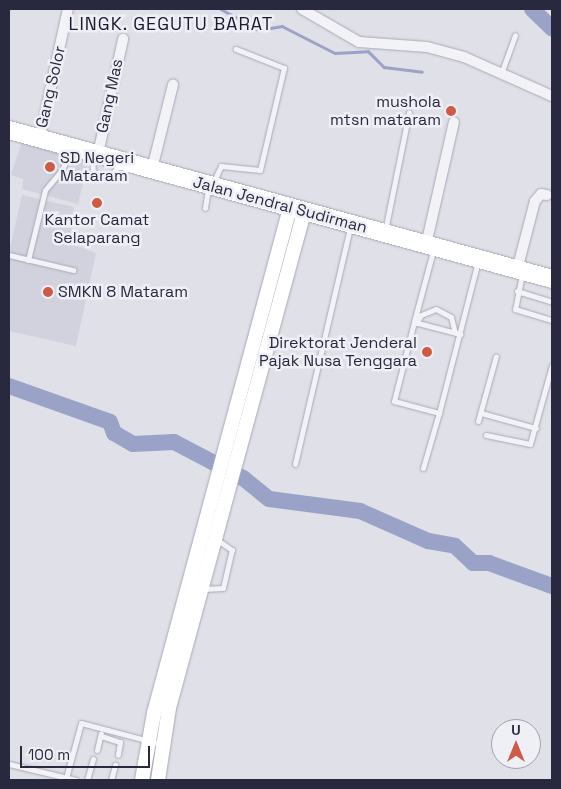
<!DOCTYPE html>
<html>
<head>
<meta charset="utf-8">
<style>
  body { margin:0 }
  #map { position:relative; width:561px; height:789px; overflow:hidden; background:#dfe0e8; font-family:"Space Grotesk",sans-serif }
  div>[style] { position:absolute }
  .built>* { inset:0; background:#d1d2dd }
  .stream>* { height:2.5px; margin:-1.25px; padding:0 1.25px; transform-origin:1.25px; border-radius:1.25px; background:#9aa2c8 }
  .river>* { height:16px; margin:-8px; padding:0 8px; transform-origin:8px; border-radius:8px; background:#9aa2c8 }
  .roads { filter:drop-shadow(0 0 1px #a8a9b5) drop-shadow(0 0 1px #a8a9b5) }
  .lane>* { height:5px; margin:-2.5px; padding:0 2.5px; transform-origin:2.5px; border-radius:2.5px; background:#f2f2f7 }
  .street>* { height:10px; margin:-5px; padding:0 5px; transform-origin:5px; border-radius:5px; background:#f2f2f7 }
  .secondary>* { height:14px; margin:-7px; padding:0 7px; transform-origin:7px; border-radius:7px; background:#fff }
  .highway>* { height:18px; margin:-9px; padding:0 9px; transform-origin:9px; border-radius:9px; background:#fff }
  .dots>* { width:14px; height:14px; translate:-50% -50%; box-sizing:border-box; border:2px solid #efeff6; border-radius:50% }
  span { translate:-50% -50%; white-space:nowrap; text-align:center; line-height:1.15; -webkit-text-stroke:5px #efeff6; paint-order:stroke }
  .street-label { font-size:16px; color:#28293f }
  .poi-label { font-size:16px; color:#28293f }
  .right { translate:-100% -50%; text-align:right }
  .left { translate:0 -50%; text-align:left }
  .neighbourhood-label { font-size:18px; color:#1a1b30; letter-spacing:1px }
  .frame { position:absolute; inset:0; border:10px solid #28293f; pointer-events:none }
  .north { position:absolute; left:491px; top:719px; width:50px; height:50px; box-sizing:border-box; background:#efeff6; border:1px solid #9fa0ad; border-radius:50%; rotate:0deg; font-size:14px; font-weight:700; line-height:20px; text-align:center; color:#28293f }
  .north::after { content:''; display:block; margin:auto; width:18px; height:22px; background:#cd5b45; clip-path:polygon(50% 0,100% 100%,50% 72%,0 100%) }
  .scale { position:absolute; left:20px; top:746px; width:130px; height:22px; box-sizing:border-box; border:2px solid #28293f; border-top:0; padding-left:6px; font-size:15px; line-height:18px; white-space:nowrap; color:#28293f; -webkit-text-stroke:4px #efeff6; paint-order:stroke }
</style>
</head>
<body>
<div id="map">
  <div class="built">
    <i style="clip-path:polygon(22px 141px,89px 158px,78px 204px,22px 189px,23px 179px,11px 175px)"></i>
    <i style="clip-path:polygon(22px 195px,74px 207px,70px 243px,96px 253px,76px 346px,9px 331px,9px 252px)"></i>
  </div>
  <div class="stream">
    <i style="left:221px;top:9px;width:43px;rotate:28.9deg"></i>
    <i style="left:259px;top:30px;width:23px;rotate:-10deg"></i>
    <i style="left:282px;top:26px;width:59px;rotate:27deg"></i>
    <i style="left:335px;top:53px;width:33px;rotate:-3deg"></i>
    <i style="left:368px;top:51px;width:23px;rotate:45deg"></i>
    <i style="left:384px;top:67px;width:38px;rotate:7deg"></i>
  </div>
  <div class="river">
    <i style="left:532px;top:9px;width:28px;rotate:44deg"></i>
    <i style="left:9px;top:386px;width:107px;rotate:19.6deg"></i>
    <i style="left:110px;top:422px;width:12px;rotate:70deg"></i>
    <i style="left:114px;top:433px;width:22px;rotate:30deg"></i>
    <i style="left:133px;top:444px;width:41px;rotate:-2.8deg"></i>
    <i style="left:174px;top:442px;width:78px;rotate:27.6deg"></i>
    <i style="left:243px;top:478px;width:33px;rotate:39deg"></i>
    <i style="left:269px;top:499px;width:92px;rotate:7.5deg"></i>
    <i style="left:360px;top:511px;width:74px;rotate:23.8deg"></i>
    <i style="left:428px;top:541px;width:27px;rotate:10deg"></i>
    <i style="left:455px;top:546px;width:25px;rotate:43deg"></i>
    <i style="left:473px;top:563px;width:16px"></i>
    <i style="left:489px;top:563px;width:67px;rotate:20.1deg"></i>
  </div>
  <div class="roads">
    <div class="lane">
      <i style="left:502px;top:71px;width:38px;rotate:-70deg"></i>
      <i style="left:92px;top:155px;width:18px;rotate:87deg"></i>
      <i style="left:93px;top:173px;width:18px;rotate:9deg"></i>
      <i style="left:111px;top:176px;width:16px;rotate:-55deg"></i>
      <i style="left:213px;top:183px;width:19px;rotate:-65deg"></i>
      <i style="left:221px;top:166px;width:39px;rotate:6deg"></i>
      <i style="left:260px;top:170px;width:105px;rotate:-76.8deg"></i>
      <i style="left:284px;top:68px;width:52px;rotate:-158.4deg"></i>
      <i style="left:205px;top:208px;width:20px;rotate:-81deg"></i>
      <i style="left:385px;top:231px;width:121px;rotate:-78.6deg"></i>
      <i style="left:433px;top:251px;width:73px;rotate:105deg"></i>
      <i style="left:414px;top:322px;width:48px;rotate:14.6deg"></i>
      <i style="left:9px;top:255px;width:66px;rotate:13.2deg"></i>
      <i style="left:28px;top:260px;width:72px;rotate:-76.3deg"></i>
      <i style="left:45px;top:190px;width:26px;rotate:-50deg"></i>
      <i style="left:62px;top:170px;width:23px;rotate:-67deg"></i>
      <i style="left:522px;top:274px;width:36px;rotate:101deg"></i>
      <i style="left:515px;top:309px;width:39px;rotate:17deg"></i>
      <i style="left:517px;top:291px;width:37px;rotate:17deg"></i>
      <i style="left:414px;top:322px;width:81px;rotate:104.2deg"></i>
      <i style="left:394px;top:401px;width:47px;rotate:14.9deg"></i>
      <i style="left:439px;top:413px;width:157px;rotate:-75.6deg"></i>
      <i style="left:416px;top:323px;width:9px;rotate:-58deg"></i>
      <i style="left:421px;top:315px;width:16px;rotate:-22deg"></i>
      <i style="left:436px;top:309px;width:17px;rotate:28deg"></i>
      <i style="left:451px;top:317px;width:16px;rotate:76deg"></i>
      <i style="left:481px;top:413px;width:57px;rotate:15.3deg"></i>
      <i style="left:478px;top:421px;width:67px;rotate:-74.5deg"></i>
      <i style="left:486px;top:435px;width:45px;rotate:11.6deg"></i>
      <i style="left:530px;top:444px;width:82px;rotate:-74.4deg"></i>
      <i style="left:295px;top:464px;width:242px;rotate:-76.9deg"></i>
      <i style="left:423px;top:468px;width:57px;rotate:-73.8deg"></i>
      <i style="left:203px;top:589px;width:20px;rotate:-3deg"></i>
      <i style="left:223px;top:588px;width:39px;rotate:-77deg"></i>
      <i style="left:232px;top:550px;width:18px;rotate:-146deg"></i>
      <i style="left:101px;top:736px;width:20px;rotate:18deg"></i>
      <i style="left:120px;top:742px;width:13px;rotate:99deg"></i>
      <i style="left:97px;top:750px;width:17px;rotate:-77deg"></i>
      <i style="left:9px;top:764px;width:69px;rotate:13.4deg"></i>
      <i style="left:66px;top:778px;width:57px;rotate:-74.7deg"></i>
      <i style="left:81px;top:723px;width:83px;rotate:14.7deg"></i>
      <i style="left:87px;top:780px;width:22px;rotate:-74deg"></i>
      <i style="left:111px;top:780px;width:16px;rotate:-75deg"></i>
    </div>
    <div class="street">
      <i style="left:302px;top:9px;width:66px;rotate:30.1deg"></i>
      <i style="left:359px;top:42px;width:68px;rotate:4.2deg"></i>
      <i style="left:427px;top:47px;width:38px;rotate:15deg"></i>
      <i style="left:464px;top:57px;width:96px;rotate:23.9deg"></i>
      <i style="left:40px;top:137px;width:131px;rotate:-77.7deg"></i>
      <i style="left:98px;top:154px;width:118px;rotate:-77.7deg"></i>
      <i style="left:152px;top:169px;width:87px;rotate:-76deg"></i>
      <i style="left:426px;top:245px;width:126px;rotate:-77.2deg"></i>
      <i style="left:517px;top:270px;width:71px;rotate:-75.4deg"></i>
      <i style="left:535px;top:201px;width:9px;rotate:-49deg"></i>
      <i style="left:541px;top:194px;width:6px;rotate:9deg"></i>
    </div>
    <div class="secondary">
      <i style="left:142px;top:780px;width:68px;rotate:-79.8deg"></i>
      <i style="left:154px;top:713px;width:523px;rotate:-74.93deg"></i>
      <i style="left:158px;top:780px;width:73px;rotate:-81.3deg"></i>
      <i style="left:169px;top:708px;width:514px;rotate:-74.77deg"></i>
    </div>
    <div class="highway">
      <i style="left:9px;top:130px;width:563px;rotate:15.34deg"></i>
    </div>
  </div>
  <div class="dots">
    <i style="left:451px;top:111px;background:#cd5b45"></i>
    <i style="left:50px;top:167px;background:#cd5b45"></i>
    <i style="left:97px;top:203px;background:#cd5b45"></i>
    <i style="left:48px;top:292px;background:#cd5b45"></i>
    <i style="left:427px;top:352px;background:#cd5b45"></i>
  </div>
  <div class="street-label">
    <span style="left:51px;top:87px;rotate:-77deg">Gang Solor</span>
    <span style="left:110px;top:96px;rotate:-78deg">Gang Mas</span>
    <span style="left:280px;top:205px;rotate:15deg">Jalan Jendral Sudirman</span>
  </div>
  <div class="poi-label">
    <span class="right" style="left:441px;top:111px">mushola<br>mtsn mataram</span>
    <span class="left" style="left:60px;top:167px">SD Negeri<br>Mataram</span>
    <span style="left:97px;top:229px">Kantor Camat<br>Selaparang</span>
    <span class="left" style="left:58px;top:292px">SMKN 8 Mataram</span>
    <span class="right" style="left:417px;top:352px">Direktorat Jenderal<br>Pajak Nusa Tenggara</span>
  </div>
  <div class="neighbourhood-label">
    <span style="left:171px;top:24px">LINGK. GEGUTU BARAT</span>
  </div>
  <div class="frame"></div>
  <div class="north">U</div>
  <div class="scale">100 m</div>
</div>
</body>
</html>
